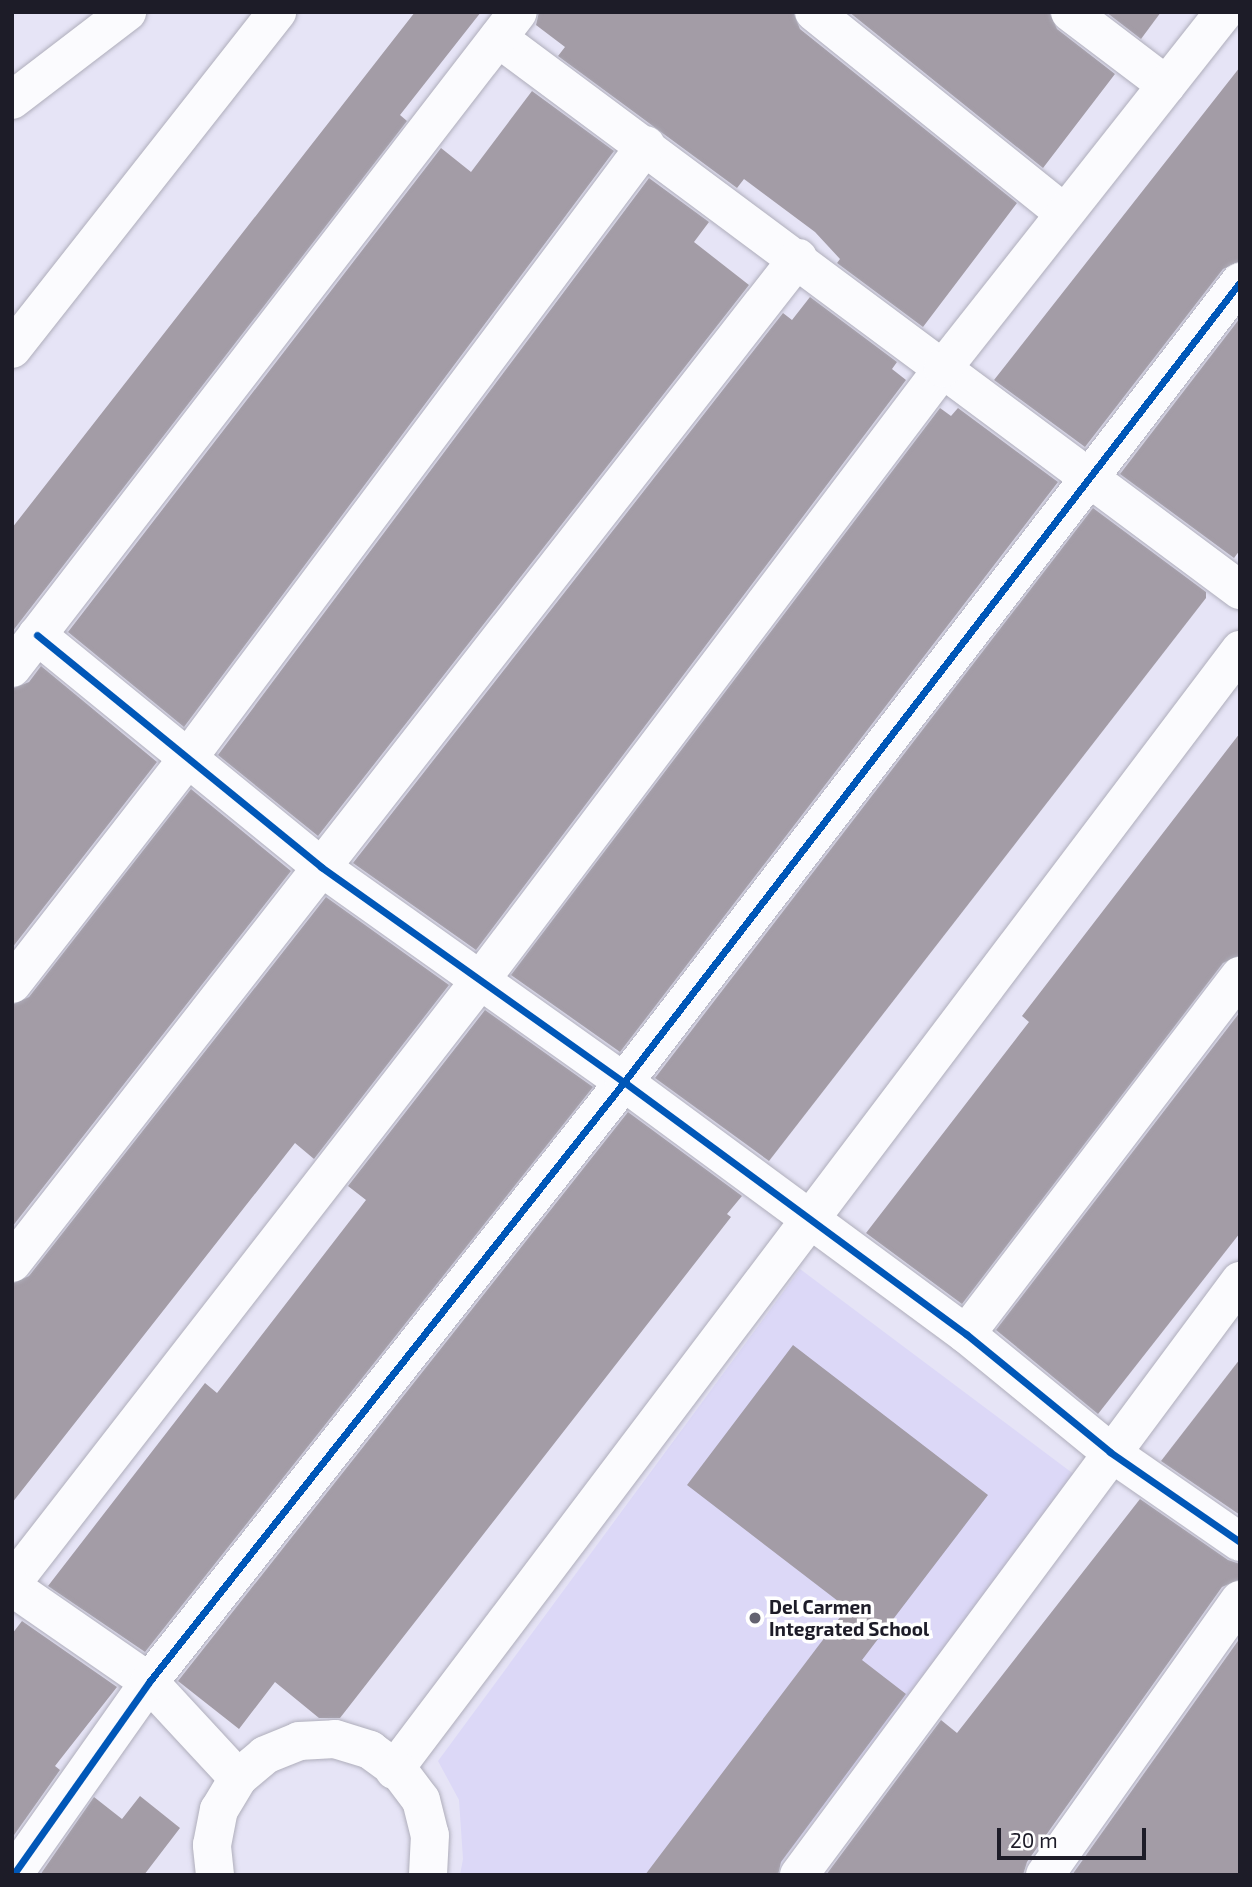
<!DOCTYPE html>
<html>
<head>
<meta charset="utf-8">
<style>
  body { margin:0 }
  #map { position:relative; width:1252px; height:1887px; overflow:hidden; background:#e6e4f6; font-family:"Exo 2",sans-serif }
  div>[style] { position:absolute }
  .built>* { inset:0; background:#dcd8f7 }
  .building>* { inset:0; background:#a39ca6 }
  .roads { filter:drop-shadow(0 0 2px #afaebb) drop-shadow(0 0 2px #afaebb) }
  .minor>* { height:38px; margin:-19px; padding:0 19px; transform-origin:19px; border-radius:19px; background:#fbfbfe }
  .cycleway>* { height:7px; margin:-3.5px; padding:0 3.5px; transform-origin:3.5px; border-radius:3.5px; background:#0057b8 }
  .dots>* { width:19px; height:19px; translate:-50% -50%; box-sizing:border-box; border:4px solid #fff; border-radius:50% }
  span { translate:-50% -50%; white-space:nowrap; text-align:center; line-height:1.15; -webkit-text-stroke:7px #fff; paint-order:stroke }
  .poi-label { font-size:19px; color:#1d1c28; font-weight:700 }
  .left { translate:0 -50%; text-align:left }
  .frame { position:absolute; inset:0; border:14px solid #1d1c28; pointer-events:none }
  .scale { position:absolute; left:997px; top:1828px; width:149px; height:32px; box-sizing:border-box; border:4px solid #1d1c28; border-top:0; padding-left:9px; font-size:21px; line-height:24px; white-space:nowrap; color:#1d1c28; -webkit-text-stroke:5px #fff; paint-order:stroke }
</style>
</head>
<body>
<div id="map">
  <div class="built">
    <i style="clip-path:polygon(800px 1269px,1075px 1475px,772px 1875px,460px 1875px,463px 1859px,459px 1800px,438px 1761px)"></i>
  </div>
  <div class="building">
    <i style="clip-path:polygon(415px 12px,481px 12px,400px 115px,407px 121px,12px 632px,12px 528px)"></i>
    <i style="clip-path:polygon(539px 12px,793px 12px,800px 29px,1017px 203px,923px 327px,837px 263px,840px 259px,815px 232px,744px 179px,737px 188px,558px 56px,565px 47px,536px 25px)"></i>
    <i style="clip-path:polygon(849px 12px,1049px 12px,1057px 29px,1115px 74px,1043px 168px)"></i>
    <i style="clip-path:polygon(1106px 12px,1161px 12px,1141px 39px)"></i>
    <i style="clip-path:polygon(1240px 67px,1240px 261px,1223px 269px,1085px 447px,994px 380px)"></i>
    <i style="clip-path:polygon(532px 91px,614px 151px,184px 727px,68px 632px,441px 148px,471px 172px)"></i>
    <i style="clip-path:polygon(649px 178px,709px 222px,694px 242px,749px 285px,318px 836px,218px 755px)"></i>
    <i style="clip-path:polygon(810px 297px,897px 362px,892px 369px,906px 380px,476px 950px,353px 863px,783px 313px,792px 320px)"></i>
    <i style="clip-path:polygon(1240px 318px,1240px 550px,1234px 558px,1120px 474px)"></i>
    <i style="clip-path:polygon(940px 408px,951px 416px,958px 408px,1058px 482px,620px 1052px,511px 975px)"></i>
    <i style="clip-path:polygon(1093px 508px,1206px 592px,1206px 598px,769px 1161px,655px 1078px)"></i>
    <i style="clip-path:polygon(41px 666px,157px 762px,12px 948px,12px 689px,29px 682px)"></i>
    <i style="clip-path:polygon(1240px 733px,1240px 955px,1223px 963px,962px 1304px,866px 1233px,1029px 1022px,1022px 1016px)"></i>
    <i style="clip-path:polygon(191px 789px,291px 871px,12px 1227px,12px 1005px,29px 997px)"></i>
    <i style="clip-path:polygon(326px 897px,449px 985px,314px 1159px,295px 1143px,12px 1503px,12px 1284px,29px 1276px)"></i>
    <i style="clip-path:polygon(485px 1010px,593px 1087px,145px 1652px,48px 1586px,205px 1383px,217px 1393px,366px 1200px,348px 1186px)"></i>
    <i style="clip-path:polygon(1240px 1012px,1240px 1233px,1098px 1414px,996px 1330px)"></i>
    <i style="clip-path:polygon(628px 1112px,742px 1196px,727px 1214px,731px 1217px,340px 1718px,319px 1718px,275px 1682px,239px 1729px,178px 1681px)"></i>
    <i style="clip-path:polygon(793px 1345px,988px 1495px,862px 1660px,906px 1694px,781px 1862px,778px 1875px,645px 1875px,847px 1608px,687px 1485px)"></i>
    <i style="clip-path:polygon(1240px 1359px,1240px 1515px,1161px 1461px)"></i>
    <i style="clip-path:polygon(1140px 1499px,1228px 1560px,1240px 1564px,1240px 1579px,1222px 1587px,1027px 1862px,1023px 1875px,826px 1875px,941px 1720px,957px 1733px)"></i>
    <i style="clip-path:polygon(22px 1621px,117px 1687px,55px 1766px,60px 1770px,12px 1838px,12px 1634px)"></i>
    <i style="clip-path:polygon(1240px 1638px,1240px 1875px,1072px 1875px)"></i>
    <i style="clip-path:polygon(140px 1796px,180px 1828px,144px 1875px,40px 1875px,94px 1797px,122px 1819px)"></i>
  </div>
  <div class="roads">
    <div class="minor">
      <i style="left:814px;top:12px;width:321px;rotate:38.8deg"></i>
      <i style="left:1070px;top:12px;width:121px;rotate:37.2deg"></i>
      <i style="left:498px;top:38px;width:925px;rotate:36.65deg"></i>
      <i style="left:12px;top:100px;width:145px;rotate:-37.4deg"></i>
      <i style="left:12px;top:349px;width:429px;rotate:-51.8deg"></i>
      <i style="left:37px;top:635px;width:367px;rotate:39.2deg"></i>
      <i style="left:321px;top:867px;width:372px;rotate:35.4deg"></i>
      <i style="left:624px;top:1082px;width:425px;rotate:36.4deg"></i>
      <i style="left:966px;top:1334px;width:186px;rotate:39.3deg"></i>
      <i style="left:1110px;top:1452px;width:158px;rotate:34.7deg"></i>
      <i style="left:12px;top:668px;width:828px;rotate:-52.36deg"></i>
      <i style="left:12px;top:984px;width:286px;rotate:-52.1deg"></i>
      <i style="left:188px;top:758px;width:765px;rotate:-53.23deg"></i>
      <i style="left:12px;top:1263px;width:1276px;rotate:-51.97deg"></i>
      <i style="left:966px;top:1334px;width:451px;rotate:-52.6deg"></i>
      <i style="left:12px;top:1583px;width:766px;rotate:-52.16deg"></i>
      <i style="left:482px;top:978px;width:765px;rotate:-52.92deg"></i>
      <i style="left:943px;top:368px;width:454px;rotate:-51.7deg"></i>
      <i style="left:12px;top:1587px;width:167px;rotate:34.7deg"></i>
      <i style="left:149px;top:1682px;width:131px;rotate:47.2deg"></i>
      <i style="left:394px;top:1770px;width:1404px;rotate:-52.93deg"></i>
      <i style="left:13px;top:1875px;width:236px;rotate:-54.8deg"></i>
      <i style="left:149px;top:1682px;width:765px;rotate:-51.63deg"></i>
      <i style="left:624px;top:1082px;width:1010px;rotate:-52.4deg"></i>
      <i style="left:215px;top:1875px;width:30px;rotate:-96deg"></i>
      <i style="left:212px;top:1845px;width:36px;rotate:-79deg"></i>
      <i style="left:219px;top:1810px;width:37px;rotate:-59deg"></i>
      <i style="left:238px;top:1778px;width:35px;rotate:-40deg"></i>
      <i style="left:265px;top:1755px;width:37px;rotate:-22deg"></i>
      <i style="left:299px;top:1741px;width:36px;rotate:-3deg"></i>
      <i style="left:335px;top:1739px;width:37px;rotate:17deg"></i>
      <i style="left:370px;top:1750px;width:36px;rotate:36deg"></i>
      <i style="left:399px;top:1771px;width:36px;rotate:53deg"></i>
      <i style="left:421px;top:1800px;width:36px;rotate:76deg"></i>
      <i style="left:430px;top:1835px;width:40px;rotate:92.9deg"></i>
      <i style="left:799px;top:1875px;width:740px;rotate:-53.41deg"></i>
      <i style="left:1045px;top:1875px;width:337px;rotate:-54.7deg"></i>
    </div>
  </div>
  <div class="cycleway">
    <i style="left:37px;top:635px;width:367px;rotate:39.2deg"></i>
    <i style="left:321px;top:867px;width:372px;rotate:35.4deg"></i>
    <i style="left:624px;top:1082px;width:425px;rotate:36.4deg"></i>
    <i style="left:966px;top:1334px;width:186px;rotate:39.3deg"></i>
    <i style="left:1110px;top:1452px;width:158px;rotate:34.7deg"></i>
    <i style="left:13px;top:1875px;width:236px;rotate:-54.8deg"></i>
    <i style="left:149px;top:1682px;width:765px;rotate:-51.63deg"></i>
    <i style="left:624px;top:1082px;width:1010px;rotate:-52.4deg"></i>
  </div>
  <div class="dots">
    <i style="left:755px;top:1618px;background:#636270"></i>
  </div>
  <div class="poi-label">
    <span class="left" style="left:769px;top:1618px">Del Carmen<br>Integrated School</span>
  </div>
  <div class="frame"></div>
  <div class="scale">20 m</div>
</div>
</body>
</html>
